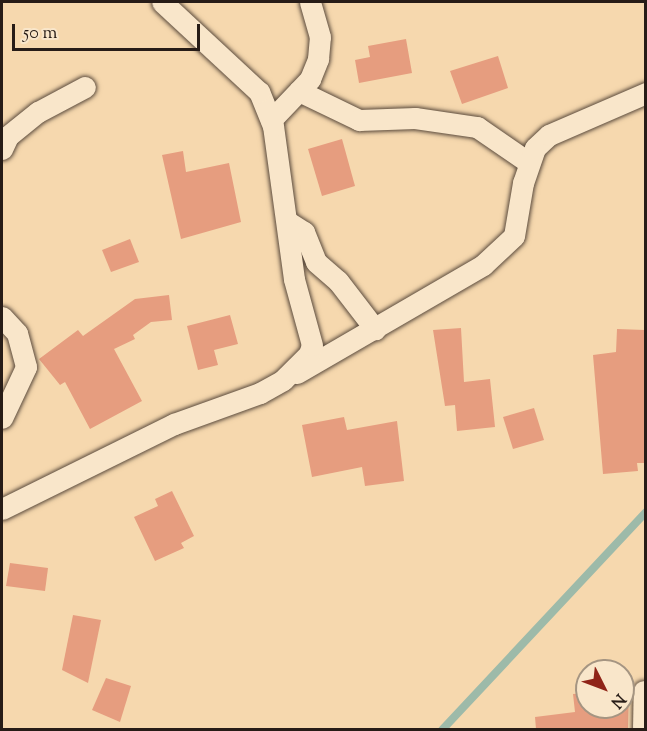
<!DOCTYPE html>
<html>
<head>
<meta charset="utf-8">
<style>
  body { margin:0 }
  #map { position:relative; width:647px; height:731px; overflow:hidden; background:#f6d8ae; font-family:"Sorts Mill Goudy",serif }
  div>[style] { position:absolute }
  .stream>* { height:8px; margin:-4px; padding:0 4px; transform-origin:4px; border-radius:4px; background:#9dbaa9 }
  .building>* { inset:0; background:#e69d7f }
  .roads { filter:drop-shadow(0 0 2px #5b4b3d) drop-shadow(0 0 2px #5b4b3d) }
  .minor>* { height:21px; margin:-10.5px; padding:0 10.5px; transform-origin:10.5px; border-radius:10.5px; background:#f9e6ca }
  span { translate:-50% -50%; white-space:nowrap; text-align:center; line-height:1.15; -webkit-text-stroke:5px #f9e6ca; paint-order:stroke }
  .frame { position:absolute; inset:0; border:3px solid #271c17; pointer-events:none }
  .north { position:absolute; left:575px; top:659px; width:60px; height:60px; box-sizing:border-box; background:#f9e6ca; border:2px solid #a59582; border-radius:50%; rotate:132deg; font-size:16px; font-weight:700; line-height:24px; text-align:center; color:#271c17 }
  .north::after { content:''; display:block; margin:auto; width:21px; height:27px; background:#8f2418; clip-path:polygon(50% 0,100% 100%,50% 72%,0 100%) }
  .scale { position:absolute; left:12px; top:24px; width:188px; height:27px; box-sizing:border-box; border:3px solid #271c17; border-top:0; padding-left:8px; font-size:18px; line-height:21px; white-space:nowrap; color:#271c17; -webkit-text-stroke:4px #f9e6ca; paint-order:stroke }
</style>
</head>
<body>
<div id="map">
  <div class="stream">
    <i style="left:442px;top:730px;width:299px;rotate:-46.9deg"></i>
  </div>
  <div class="building">
    <i style="clip-path:polygon(406px 39px,412px 73px,359px 83px,355px 60px,370px 57px,368px 46px)"></i>
    <i style="clip-path:polygon(498px 56px,508px 88px,462px 104px,450px 71px)"></i>
    <i style="clip-path:polygon(342px 139px,355px 186px,322px 196px,308px 149px)"></i>
    <i style="clip-path:polygon(183px 151px,186px 172px,229px 163px,241px 222px,181px 239px,162px 155px)"></i>
    <i style="clip-path:polygon(130px 239px,139px 262px,111px 272px,102px 250px)"></i>
    <i style="clip-path:polygon(169px 295px,172px 320px,151px 322px,133px 335px,135px 339px,114px 349px,142px 401px,90px 429px,65px 382px,60px 385px,39px 359px,78px 330px,83px 336px,135px 299px)"></i>
    <i style="clip-path:polygon(230px 315px,238px 344px,214px 350px,218px 365px,198px 370px,187px 326px)"></i>
    <i style="clip-path:polygon(461px 328px,464px 382px,490px 379px,495px 427px,457px 431px,455px 405px,445px 406px,433px 330px)"></i>
    <i style="clip-path:polygon(617px 329px,645px 330px,645px 463px,637px 463px,638px 471px,603px 474px,593px 355px,616px 352px)"></i>
    <i style="clip-path:polygon(534px 408px,544px 440px,513px 449px,503px 417px)"></i>
    <i style="clip-path:polygon(344px 417px,347px 430px,397px 421px,404px 481px,365px 486px,362px 467px,312px 477px,302px 425px)"></i>
    <i style="clip-path:polygon(172px 491px,194px 536px,181px 543px,184px 548px,155px 561px,134px 517px,158px 506px,155px 499px)"></i>
    <i style="clip-path:polygon(10px 563px,48px 568px,45px 591px,6px 586px)"></i>
    <i style="clip-path:polygon(73px 615px,101px 620px,88px 683px,62px 670px)"></i>
    <i style="clip-path:polygon(106px 678px,131px 686px,120px 722px,92px 710px)"></i>
    <i style="clip-path:polygon(623px 688px,629px 688px,628px 729px,536px 729px,535px 717px,575px 712px,573px 694px,587px 693px,587px 707px,623px 707px)"></i>
  </div>
  <div class="roads">
    <div class="minor">
      <i style="left:299px;top:91px;width:67px;rotate:25.8deg"></i>
      <i style="left:359px;top:120px;width:56px;rotate:-2deg"></i>
      <i style="left:415px;top:118px;width:63px;rotate:8.3deg"></i>
      <i style="left:477px;top:127px;width:62px;rotate:34.5deg"></i>
      <i style="left:271px;top:120px;width:57px;rotate:-46.4deg"></i>
      <i style="left:310px;top:79px;width:22px;rotate:-68deg"></i>
      <i style="left:318px;top:59px;width:22px;rotate:-85deg"></i>
      <i style="left:320px;top:37px;width:36px;rotate:-106deg"></i>
      <i style="left:2px;top:149px;width:14px;rotate:-65deg"></i>
      <i style="left:8px;top:136px;width:38px;rotate:-39deg"></i>
      <i style="left:38px;top:112px;width:53px;rotate:-28deg"></i>
      <i style="left:288px;top:222px;width:19px;rotate:32deg"></i>
      <i style="left:304px;top:232px;width:32px;rotate:68deg"></i>
      <i style="left:316px;top:262px;width:29px;rotate:41deg"></i>
      <i style="left:338px;top:281px;width:61px;rotate:52.4deg"></i>
      <i style="left:2px;top:317px;width:22px;rotate:47deg"></i>
      <i style="left:17px;top:333px;width:35px;rotate:75deg"></i>
      <i style="left:26px;top:367px;width:56px;rotate:115.2deg"></i>
      <i style="left:297px;top:373px;width:215px;rotate:-30.1deg"></i>
      <i style="left:483px;top:265px;width:42px;rotate:-43.1deg"></i>
      <i style="left:514px;top:236px;width:54px;rotate:-80.4deg"></i>
      <i style="left:523px;top:183px;width:37px;rotate:-71deg"></i>
      <i style="left:535px;top:148px;width:19px;rotate:-43deg"></i>
      <i style="left:549px;top:135px;width:106px;rotate:-23.4deg"></i>
      <i style="left:2px;top:509px;width:192px;rotate:-26.3deg"></i>
      <i style="left:174px;top:424px;width:91px;rotate:-19.8deg"></i>
      <i style="left:260px;top:393px;width:26px;rotate:-29deg"></i>
      <i style="left:283px;top:380px;width:37px;rotate:-45deg"></i>
      <i style="left:309px;top:354px;width:9px;rotate:-72deg"></i>
      <i style="left:312px;top:345px;width:68px;rotate:-105.3deg"></i>
      <i style="left:294px;top:279px;width:154px;rotate:-97.8deg"></i>
      <i style="left:273px;top:126px;width:37px;rotate:-112deg"></i>
      <i style="left:259px;top:92px;width:132px;rotate:-137.1deg"></i>
      <i style="left:643px;top:730px;width:39px;rotate:-89deg"></i>
    </div>
  </div>
  <div class="frame"></div>
  <div class="north">N</div>
  <div class="scale">50 m</div>
</div>
</body>
</html>
